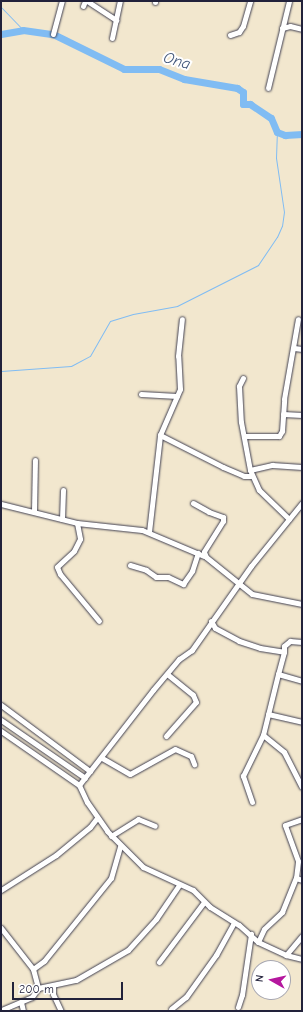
<!DOCTYPE html>
<html>
<head>
<meta charset="utf-8">
<style>
  body { margin:0 }
  #map { position:relative; width:303px; height:1012px; overflow:hidden; background:#f2e7ce; font-family:"Comic Neue",sans-serif }
  div>[style] { position:absolute }
  .stream>* { height:1px; margin:-0.5px; padding:0 0.5px; transform-origin:0.5px; border-radius:0.5px; background:#80bcf3 }
  .river>* { height:7px; margin:-3.5px; padding:0 3.5px; transform-origin:3.5px; border-radius:3.5px; background:#80bcf3 }
  .roads { filter:drop-shadow(0 0 1px #414051) drop-shadow(0 0 1px #414051) }
  .minor>* { height:5px; margin:-2.5px; padding:0 2.5px; transform-origin:2.5px; border-radius:2.5px; background:#fff }
  span { translate:-50% -50%; white-space:nowrap; text-align:center; line-height:1.15; -webkit-text-stroke:4px #fff; paint-order:stroke }
  .water-label { font-size:16px; color:#43587b; font-style:italic }
  .frame { position:absolute; inset:0; border:2px solid #22223b; pointer-events:none }
  .north { position:absolute; left:251px; top:960px; width:40px; height:40px; box-sizing:border-box; background:#fff; border:1px solid #a7a7b1; border-radius:50%; rotate:278deg; font-size:11px; font-weight:700; line-height:16px; text-align:center; color:#22223b }
  .north::after { content:''; display:block; margin:auto; width:14px; height:18px; background:#b5179e; clip-path:polygon(50% 0,100% 100%,50% 72%,0 100%) }
  .scale { position:absolute; left:12px; top:982px; width:111px; height:18px; box-sizing:border-box; border:2px solid #22223b; border-top:0; padding-left:5px; font-size:12px; line-height:14px; white-space:nowrap; color:#22223b; -webkit-text-stroke:3px #fff; paint-order:stroke }
</style>
</head>
<body>
<div id="map">
  <div class="stream">
    <i style="left:1px;top:7px;width:32px;rotate:46deg"></i>
    <i style="left:1px;top:371px;width:70px;rotate:-4.1deg"></i>
    <i style="left:71px;top:366px;width:21px;rotate:-28deg"></i>
    <i style="left:90px;top:356px;width:40px;rotate:-60.3deg"></i>
    <i style="left:110px;top:321px;width:24px;rotate:-17deg"></i>
    <i style="left:133px;top:314px;width:45px;rotate:-10.3deg"></i>
    <i style="left:177px;top:306px;width:91px;rotate:-26.8deg"></i>
    <i style="left:258px;top:265px;width:34px;rotate:-56deg"></i>
    <i style="left:277px;top:237px;width:12px;rotate:-66deg"></i>
    <i style="left:282px;top:226px;width:14px;rotate:-82deg"></i>
    <i style="left:284px;top:212px;width:55px;rotate:-98.4deg"></i>
    <i style="left:276px;top:158px;width:26px;rotate:-88deg"></i>
  </div>
  <div class="river">
    <i style="left:1px;top:34px;width:22px;rotate:-10deg"></i>
    <i style="left:23px;top:30px;width:30px;rotate:8deg"></i>
    <i style="left:53px;top:34px;width:79px;rotate:26.2deg"></i>
    <i style="left:124px;top:69px;width:35px"></i>
    <i style="left:159px;top:69px;width:27px;rotate:22deg"></i>
    <i style="left:184px;top:79px;width:54px;rotate:9.6deg"></i>
    <i style="left:237px;top:88px;width:7px;rotate:34deg"></i>
    <i style="left:243px;top:92px;width:12px;rotate:90deg"></i>
    <i style="left:243px;top:104px;width:7px"></i>
    <i style="left:250px;top:104px;width:25px;rotate:34deg"></i>
    <i style="left:271px;top:118px;width:15px;rotate:67deg"></i>
    <i style="left:277px;top:132px;width:9px;rotate:21deg"></i>
    <i style="left:285px;top:135px;width:17px;rotate:-3deg"></i>
  </div>
  <div class="roads">
    <div class="minor">
      <i style="left:87px;top:1px;width:35px;rotate:33deg"></i>
      <i style="left:155px;top:2px;width:1px;rotate:-90deg"></i>
      <i style="left:83px;top:6px;width:5px;rotate:-68deg"></i>
      <i style="left:282px;top:28px;width:8px;rotate:-14deg"></i>
      <i style="left:290px;top:26px;width:12px;rotate:14deg"></i>
      <i style="left:53px;top:34px;width:34px;rotate:-75deg"></i>
      <i style="left:230px;top:35px;width:9px;rotate:-18deg"></i>
      <i style="left:239px;top:32px;width:7px;rotate:-56deg"></i>
      <i style="left:243px;top:26px;width:26px;rotate:-74deg"></i>
      <i style="left:112px;top:38px;width:38px;rotate:-78deg"></i>
      <i style="left:268px;top:88px;width:89px;rotate:-76.4deg"></i>
      <i style="left:294px;top:348px;width:8px;rotate:7deg"></i>
      <i style="left:243px;top:378px;width:9px;rotate:117deg"></i>
      <i style="left:239px;top:386px;width:36px;rotate:87deg"></i>
      <i style="left:241px;top:422px;width:49px;rotate:79.4deg"></i>
      <i style="left:141px;top:394px;width:36px;rotate:3deg"></i>
      <i style="left:283px;top:414px;width:19px;rotate:3deg"></i>
      <i style="left:160px;top:435px;width:71px;rotate:26.9deg"></i>
      <i style="left:223px;top:467px;width:23px;rotate:23deg"></i>
      <i style="left:244px;top:476px;width:7px"></i>
      <i style="left:244px;top:436px;width:35px"></i>
      <i style="left:279px;top:436px;width:6px;rotate:-59deg"></i>
      <i style="left:282px;top:431px;width:32px;rotate:-86deg"></i>
      <i style="left:284px;top:399px;width:81px;rotate:-80.1deg"></i>
      <i style="left:193px;top:503px;width:18px;rotate:29deg"></i>
      <i style="left:209px;top:512px;width:15px;rotate:20deg"></i>
      <i style="left:223px;top:517px;width:4px;rotate:90deg"></i>
      <i style="left:223px;top:521px;width:36px;rotate:122deg"></i>
      <i style="left:204px;top:552px;width:5px;rotate:68deg"></i>
      <i style="left:206px;top:557px;width:59px;rotate:38.8deg"></i>
      <i style="left:252px;top:594px;width:51px;rotate:11.3deg"></i>
      <i style="left:302px;top:503px;width:81px;rotate:129deg"></i>
      <i style="left:251px;top:566px;width:103px;rotate:125.1deg"></i>
      <i style="left:192px;top:650px;width:16px;rotate:145deg"></i>
      <i style="left:179px;top:659px;width:40px;rotate:130deg"></i>
      <i style="left:153px;top:690px;width:120px;rotate:127.9deg"></i>
      <i style="left:79px;top:785px;width:19px;rotate:65deg"></i>
      <i style="left:87px;top:802px;width:35px;rotate:55deg"></i>
      <i style="left:107px;top:831px;width:51px;rotate:45deg"></i>
      <i style="left:143px;top:867px;width:55px;rotate:24.7deg"></i>
      <i style="left:193px;top:890px;width:24px;rotate:45deg"></i>
      <i style="left:210px;top:907px;width:34px;rotate:32deg"></i>
      <i style="left:239px;top:925px;width:25px;rotate:42deg"></i>
      <i style="left:258px;top:942px;width:31px;rotate:25deg"></i>
      <i style="left:286px;top:955px;width:16px;rotate:14deg"></i>
      <i style="left:1px;top:504px;width:78px;rotate:14deg"></i>
      <i style="left:77px;top:523px;width:65px;rotate:6.1deg"></i>
      <i style="left:142px;top:530px;width:67px;rotate:22.8deg"></i>
      <i style="left:34px;top:511px;width:51px;rotate:-88.9deg"></i>
      <i style="left:62px;top:519px;width:29px;rotate:-88deg"></i>
      <i style="left:289px;top:519px;width:42px;rotate:-136deg"></i>
      <i style="left:259px;top:490px;width:22px;rotate:-114deg"></i>
      <i style="left:250px;top:470px;width:23px;rotate:-13deg"></i>
      <i style="left:272px;top:465px;width:30px;rotate:4deg"></i>
      <i style="left:77px;top:523px;width:16px;rotate:79deg"></i>
      <i style="left:80px;top:539px;width:13px;rotate:117deg"></i>
      <i style="left:74px;top:551px;width:23px;rotate:137deg"></i>
      <i style="left:57px;top:567px;width:8px;rotate:67deg"></i>
      <i style="left:60px;top:574px;width:61px;rotate:50.3deg"></i>
      <i style="left:149px;top:532px;width:98px;rotate:-83.5deg"></i>
      <i style="left:160px;top:435px;width:50px;rotate:-66.5deg"></i>
      <i style="left:180px;top:389px;width:33px;rotate:-93deg"></i>
      <i style="left:178px;top:356px;width:37px;rotate:-84deg"></i>
      <i style="left:130px;top:565px;width:17px;rotate:17deg"></i>
      <i style="left:146px;top:570px;width:12px;rotate:35deg"></i>
      <i style="left:156px;top:577px;width:12px"></i>
      <i style="left:168px;top:577px;width:17px;rotate:25deg"></i>
      <i style="left:183px;top:584px;width:16px;rotate:-55deg"></i>
      <i style="left:192px;top:571px;width:19px;rotate:-72deg"></i>
      <i style="left:211px;top:621px;width:8px;rotate:60deg"></i>
      <i style="left:215px;top:628px;width:27px;rotate:28deg"></i>
      <i style="left:239px;top:641px;width:22px;rotate:18deg"></i>
      <i style="left:260px;top:648px;width:24px;rotate:9deg"></i>
      <i style="left:284px;top:652px;width:6px;rotate:-90deg"></i>
      <i style="left:284px;top:646px;width:8px;rotate:-40deg"></i>
      <i style="left:290px;top:641px;width:12px;rotate:5deg"></i>
      <i style="left:284px;top:652px;width:23px;rotate:105deg"></i>
      <i style="left:278px;top:674px;width:25px;rotate:16deg"></i>
      <i style="left:1px;top:705px;width:111px;rotate:36.6deg"></i>
      <i style="left:268px;top:714px;width:35px;rotate:13deg"></i>
      <i style="left:1px;top:720px;width:102px;rotate:34.6deg"></i>
      <i style="left:1px;top:731px;width:95px;rotate:34.7deg"></i>
      <i style="left:263px;top:735px;width:27px;rotate:39deg"></i>
      <i style="left:284px;top:752px;width:39px;rotate:63deg"></i>
      <i style="left:166px;top:736px;width:45px;rotate:-48.6deg"></i>
      <i style="left:196px;top:702px;width:8px;rotate:-113deg"></i>
      <i style="left:193px;top:695px;width:33px;rotate:-141deg"></i>
      <i style="left:102px;top:758px;width:32px;rotate:30deg"></i>
      <i style="left:130px;top:774px;width:51px;rotate:-29.1deg"></i>
      <i style="left:175px;top:749px;width:17px;rotate:24deg"></i>
      <i style="left:191px;top:756px;width:9px;rotate:69deg"></i>
      <i style="left:252px;top:802px;width:28px;rotate:-109deg"></i>
      <i style="left:243px;top:776px;width:46px;rotate:-64deg"></i>
      <i style="left:263px;top:735px;width:63px;rotate:-76.2deg"></i>
      <i style="left:111px;top:836px;width:32px;rotate:-32deg"></i>
      <i style="left:138px;top:819px;width:18px;rotate:22deg"></i>
      <i style="left:296px;top:878px;width:17px;rotate:-83deg"></i>
      <i style="left:298px;top:861px;width:38px;rotate:-110deg"></i>
      <i style="left:285px;top:825px;width:18px;rotate:-19deg"></i>
      <i style="left:1px;top:890px;width:65px;rotate:-32.5deg"></i>
      <i style="left:56px;top:855px;width:44px;rotate:-39.5deg"></i>
      <i style="left:90px;top:827px;width:11px;rotate:-52deg"></i>
      <i style="left:1px;top:928px;width:52px;rotate:52deg"></i>
      <i style="left:33px;top:969px;width:20px;rotate:75deg"></i>
      <i style="left:38px;top:988px;width:11px;rotate:124deg"></i>
      <i style="left:32px;top:997px;width:34px;rotate:157deg"></i>
      <i style="left:258px;top:942px;width:14px;rotate:-65deg"></i>
      <i style="left:264px;top:929px;width:25px;rotate:-43deg"></i>
      <i style="left:282px;top:912px;width:37px;rotate:-68deg"></i>
      <i style="left:296px;top:878px;width:6px;rotate:18deg"></i>
      <i style="left:286px;top:955px;width:25px;rotate:-50deg"></i>
      <i style="left:159px;top:962px;width:75px;rotate:-53.1deg"></i>
      <i style="left:33px;top:969px;width:14px;rotate:-36deg"></i>
      <i style="left:44px;top:961px;width:107px;rotate:-51.1deg"></i>
      <i style="left:111px;top:878px;width:33px;rotate:-74deg"></i>
      <i style="left:53px;top:986px;width:8px;rotate:90deg"></i>
      <i style="left:53px;top:994px;width:19px;rotate:65deg"></i>
      <i style="left:38px;top:988px;width:39px;rotate:-12deg"></i>
      <i style="left:76px;top:980px;width:60px;rotate:-30deg"></i>
      <i style="left:128px;top:950px;width:42px;rotate:-47.9deg"></i>
      <i style="left:156px;top:919px;width:41px;rotate:-55.9deg"></i>
      <i style="left:21px;top:1002px;width:9px;rotate:77deg"></i>
      <i style="left:238px;top:1007px;width:13px;rotate:-72deg"></i>
      <i style="left:242px;top:995px;width:62px;rotate:-81.6deg"></i>
      <i style="left:171px;top:1009px;width:19px;rotate:-39deg"></i>
      <i style="left:186px;top:997px;width:52px;rotate:-54.5deg"></i>
      <i style="left:216px;top:955px;width:37px;rotate:-61deg"></i>
    </div>
  </div>
  <div class="water-label">
    <span style="left:177px;top:61px;rotate:16deg">Ona</span>
  </div>
  <div class="frame"></div>
  <div class="north">N</div>
  <div class="scale">200 m</div>
</div>
</body>
</html>
